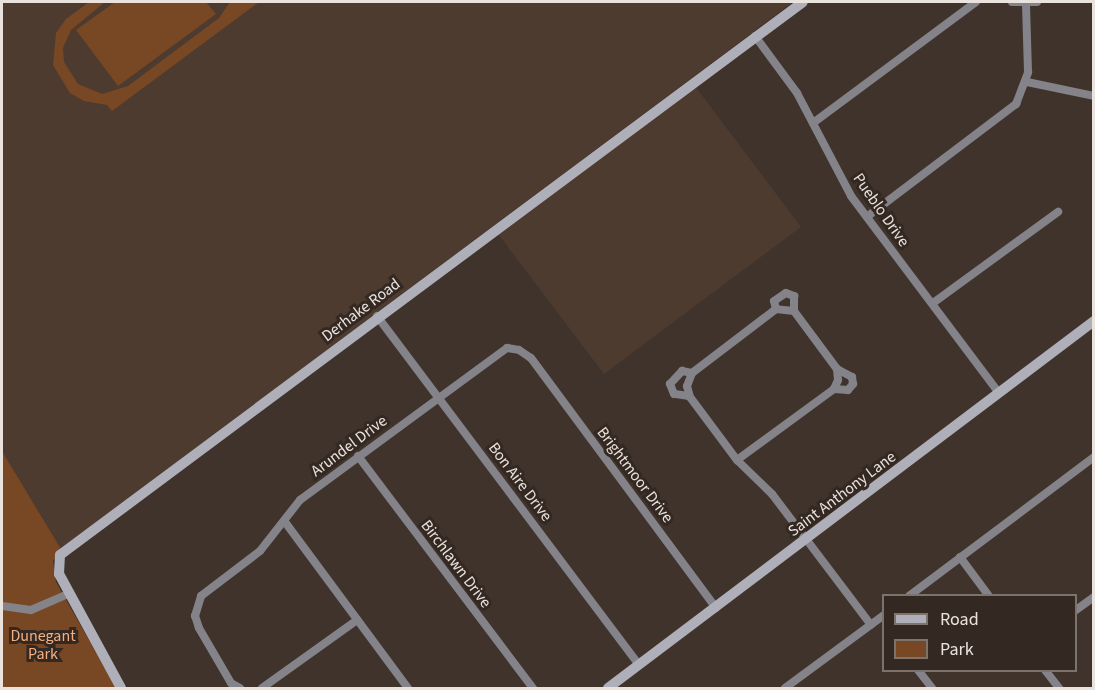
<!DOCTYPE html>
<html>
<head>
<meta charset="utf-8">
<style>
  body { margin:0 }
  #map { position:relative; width:1095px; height:690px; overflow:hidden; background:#3f332c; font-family:"Source Sans 3",sans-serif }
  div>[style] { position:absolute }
  .built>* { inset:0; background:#4d3b30 }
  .green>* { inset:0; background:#784723 }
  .street>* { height:8px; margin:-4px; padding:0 4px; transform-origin:4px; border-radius:4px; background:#848389 }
  .secondary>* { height:10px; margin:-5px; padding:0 5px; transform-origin:5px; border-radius:5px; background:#afafb9 }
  span { translate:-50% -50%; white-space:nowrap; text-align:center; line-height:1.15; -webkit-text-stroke:6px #342922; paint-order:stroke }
  .street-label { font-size:16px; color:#eae2dd }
  .park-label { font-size:16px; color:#f4ae80 }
  .frame { position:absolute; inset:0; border:3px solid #eae2dd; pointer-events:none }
  .legend { position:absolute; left:882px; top:594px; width:195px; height:78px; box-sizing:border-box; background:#342922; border:2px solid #7d736d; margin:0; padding:8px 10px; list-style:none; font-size:18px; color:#eae2dd }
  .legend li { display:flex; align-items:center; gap:12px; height:30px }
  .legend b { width:30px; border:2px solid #7d736d }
</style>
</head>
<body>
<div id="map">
  <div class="built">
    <i style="clip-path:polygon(2px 2px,793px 2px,71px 541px,53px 561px,61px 549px,2px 451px)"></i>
    <i style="clip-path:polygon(695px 86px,801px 227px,604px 374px,498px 234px)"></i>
  </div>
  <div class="green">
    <i style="clip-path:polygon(89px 2px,105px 2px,71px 30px,63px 48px,64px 62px,78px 84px,102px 94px,128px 86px,219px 18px,230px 2px,259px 2px,112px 111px,107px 105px,84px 101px,70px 93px,53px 65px,56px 33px,66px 19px)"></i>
    <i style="clip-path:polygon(115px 2px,206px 2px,216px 14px,118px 86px,76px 30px)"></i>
    <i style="clip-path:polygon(2px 451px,61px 549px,53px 561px,56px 582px,116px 688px,2px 688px)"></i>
  </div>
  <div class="street">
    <i style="left:1012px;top:2px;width:25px"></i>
    <i style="left:755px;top:36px;width:71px;rotate:53.6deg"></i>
    <i style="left:797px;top:93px;width:116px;rotate:62.3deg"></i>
    <i style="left:851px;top:196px;width:245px;rotate:53.1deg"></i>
    <i style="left:1027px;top:82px;width:68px;rotate:11.8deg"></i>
    <i style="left:813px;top:123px;width:203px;rotate:-36.6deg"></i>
    <i style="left:868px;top:216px;width:186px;rotate:-37.1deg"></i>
    <i style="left:1016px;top:104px;width:34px;rotate:-69deg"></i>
    <i style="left:1028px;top:72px;width:69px;rotate:-91.7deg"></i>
    <i style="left:933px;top:303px;width:155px;rotate:-36.1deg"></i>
    <i style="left:776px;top:309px;width:8px;rotate:-104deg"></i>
    <i style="left:774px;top:301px;width:14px;rotate:-34deg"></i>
    <i style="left:786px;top:293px;width:9px;rotate:21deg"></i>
    <i style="left:794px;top:296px;width:15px;rotate:90deg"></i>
    <i style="left:377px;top:316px;width:436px;rotate:53.1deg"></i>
    <i style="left:834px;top:389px;width:14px;rotate:4deg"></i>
    <i style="left:848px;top:390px;width:8px;rotate:-50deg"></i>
    <i style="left:853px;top:384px;width:7px;rotate:-98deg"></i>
    <i style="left:852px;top:377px;width:17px;rotate:-152deg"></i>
    <i style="left:689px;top:396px;width:15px;rotate:-172deg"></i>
    <i style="left:674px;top:394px;width:11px;rotate:-112deg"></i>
    <i style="left:670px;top:384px;width:18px;rotate:-47deg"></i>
    <i style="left:682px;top:371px;width:10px;rotate:11deg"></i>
    <i style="left:358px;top:456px;width:291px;rotate:53deg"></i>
    <i style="left:737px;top:460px;width:120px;rotate:-36.2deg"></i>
    <i style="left:834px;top:389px;width:10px;rotate:-66deg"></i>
    <i style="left:838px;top:380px;width:11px;rotate:-95deg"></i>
    <i style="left:837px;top:369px;width:72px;rotate:-126.6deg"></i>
    <i style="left:794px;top:311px;width:18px;rotate:-174deg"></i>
    <i style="left:776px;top:309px;width:106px;rotate:142.7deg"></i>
    <i style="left:692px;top:373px;width:14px;rotate:111deg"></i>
    <i style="left:687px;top:386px;width:11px;rotate:75deg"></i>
    <i style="left:690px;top:397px;width:79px;rotate:53.3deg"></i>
    <i style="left:737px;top:460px;width:49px;rotate:44.2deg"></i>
    <i style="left:772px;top:494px;width:164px;rotate:52.9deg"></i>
    <i style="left:285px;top:522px;width:207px;rotate:53.5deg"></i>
    <i style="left:960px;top:557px;width:49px;rotate:53.4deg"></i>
    <i style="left:909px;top:596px;width:231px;rotate:-36.9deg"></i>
    <i style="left:2px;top:606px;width:29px;rotate:8deg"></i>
    <i style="left:31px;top:610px;width:40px;rotate:-23.4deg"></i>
    <i style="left:1076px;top:610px;width:22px;rotate:-36deg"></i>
    <i style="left:918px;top:670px;width:23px;rotate:52deg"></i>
    <i style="left:1045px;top:670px;width:23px;rotate:52deg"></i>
    <i style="left:240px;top:688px;width:10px;rotate:-151deg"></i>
    <i style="left:231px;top:683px;width:64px;rotate:-120.2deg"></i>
    <i style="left:199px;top:628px;width:13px;rotate:-108deg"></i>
    <i style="left:195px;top:616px;width:21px;rotate:-73deg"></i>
    <i style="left:201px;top:596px;width:74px;rotate:-37.3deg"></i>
    <i style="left:260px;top:551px;width:65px;rotate:-51.9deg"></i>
    <i style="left:300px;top:500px;width:257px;rotate:-36.3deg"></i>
    <i style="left:507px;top:348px;width:12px;rotate:9deg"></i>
    <i style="left:519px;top:350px;width:14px;rotate:34deg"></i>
    <i style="left:531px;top:358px;width:311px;rotate:53.5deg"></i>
    <i style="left:262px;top:688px;width:117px;rotate:-35.6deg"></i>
    <i style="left:785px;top:688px;width:123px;rotate:-36.4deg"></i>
  </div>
  <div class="secondary">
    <i style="left:121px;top:688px;width:130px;rotate:-118.5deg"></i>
    <i style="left:59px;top:574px;width:19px;rotate:-87deg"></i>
    <i style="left:60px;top:555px;width:926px;rotate:-36.66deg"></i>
    <i style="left:608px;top:688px;width:609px;rotate:-37.06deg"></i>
  </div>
  <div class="street-label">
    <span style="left:881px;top:210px;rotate:55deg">Pueblo Drive</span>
    <span style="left:361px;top:310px;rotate:-37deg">Derhake Road</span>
    <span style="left:349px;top:446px;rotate:-37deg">Arundel Drive</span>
    <span style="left:635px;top:475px;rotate:53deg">Brightmoor Drive</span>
    <span style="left:520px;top:482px;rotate:53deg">Bon Aire Drive</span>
    <span style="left:842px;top:494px;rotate:-37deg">Saint Anthony Lane</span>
    <span style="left:456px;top:564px;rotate:53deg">Birchlawn Drive</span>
  </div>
  <div class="park-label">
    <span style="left:43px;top:645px">Dunegant<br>Park</span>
  </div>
  <div class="frame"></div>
  <ul class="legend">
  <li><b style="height:8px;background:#afafb9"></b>Road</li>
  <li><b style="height:16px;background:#784723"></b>Park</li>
  </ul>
</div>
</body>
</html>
